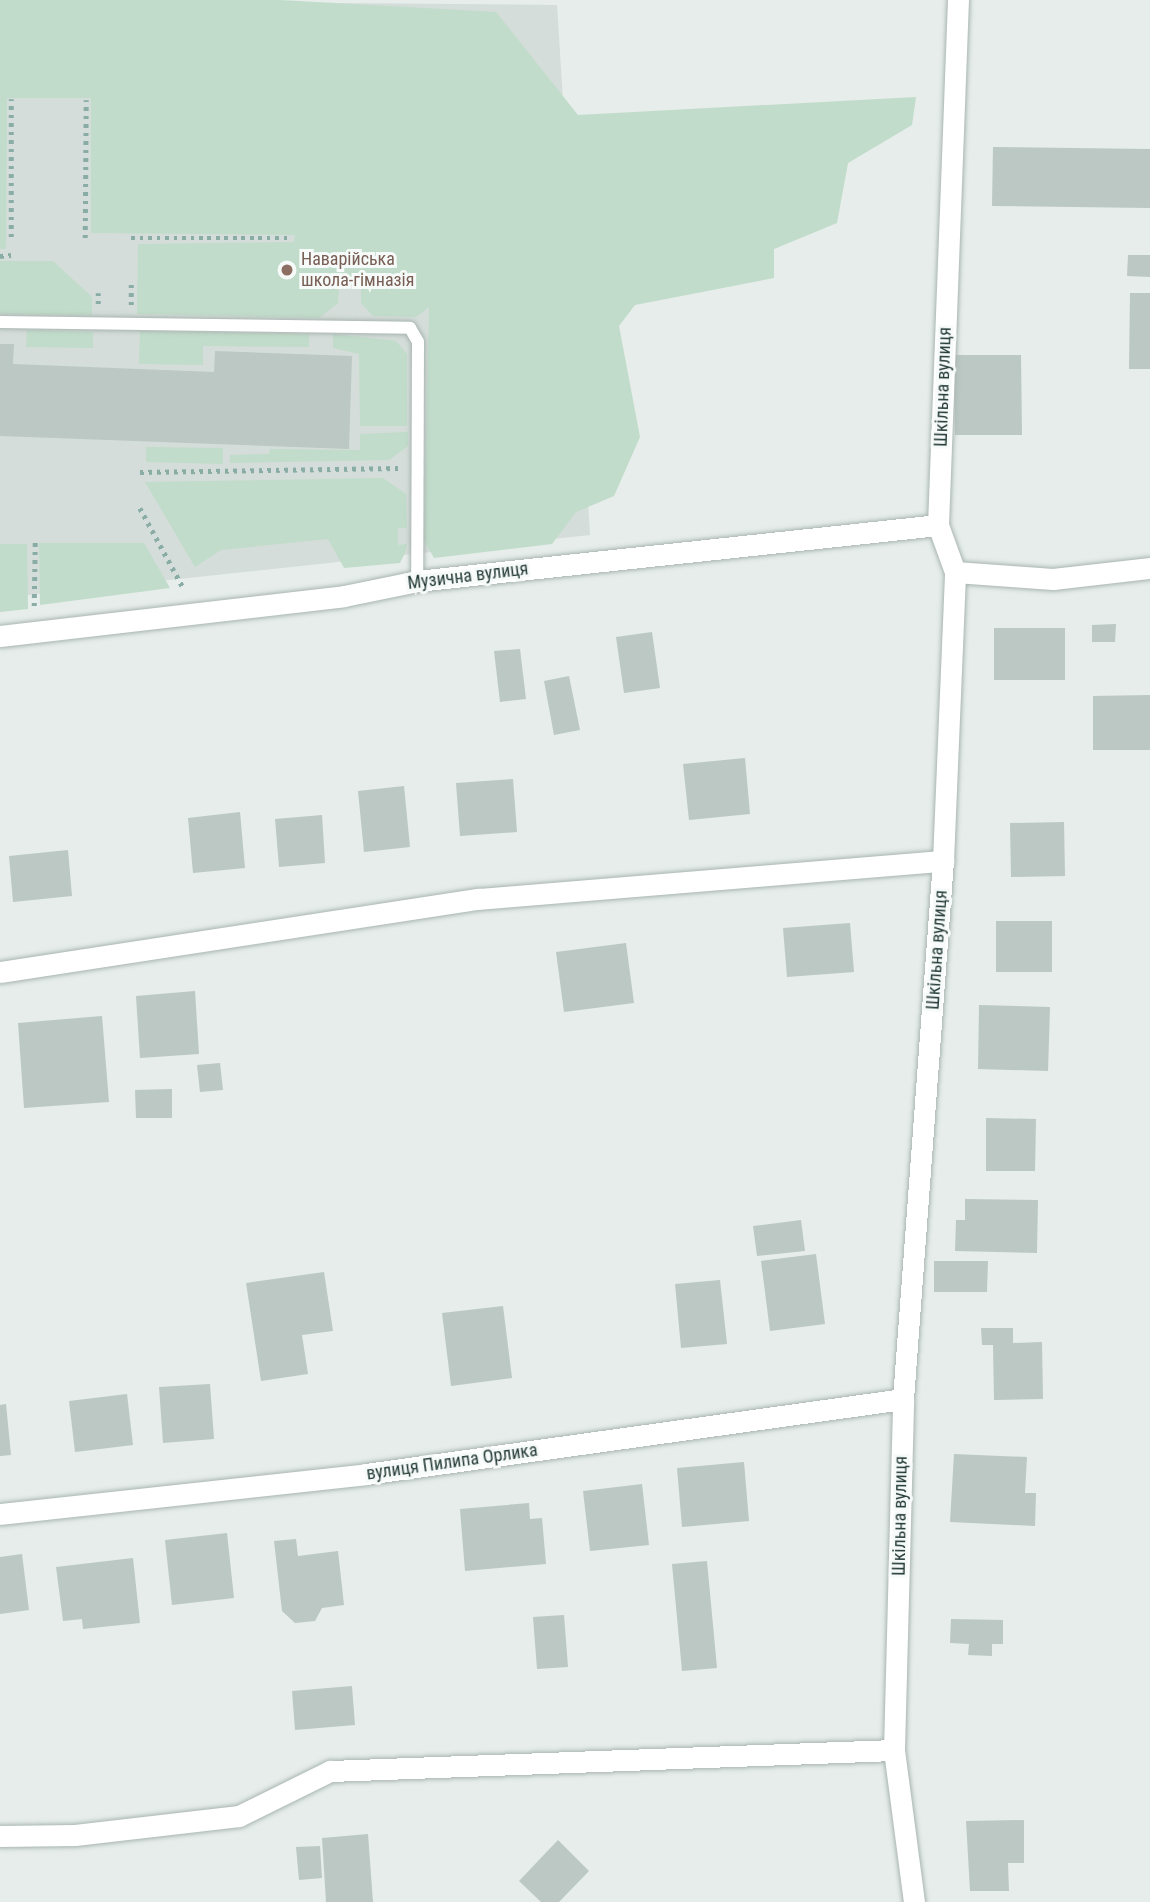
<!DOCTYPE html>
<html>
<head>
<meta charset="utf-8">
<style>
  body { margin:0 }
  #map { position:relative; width:1150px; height:1902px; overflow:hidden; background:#e6edea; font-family:"Roboto Condensed",sans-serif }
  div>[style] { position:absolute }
  .built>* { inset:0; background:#d4ddd9 }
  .green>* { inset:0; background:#c1dcca }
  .building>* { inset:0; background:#bbc8c3 }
  .path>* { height:4.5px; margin-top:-2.25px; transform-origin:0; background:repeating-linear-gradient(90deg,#89ada5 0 3.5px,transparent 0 8.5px) }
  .roads { filter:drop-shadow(0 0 2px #a9b5b1) drop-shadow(0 0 2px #a9b5b1) }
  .service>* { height:12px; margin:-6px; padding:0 6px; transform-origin:6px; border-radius:6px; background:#fff }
  .minor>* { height:21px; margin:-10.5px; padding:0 10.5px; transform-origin:10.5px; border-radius:10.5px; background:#fff }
  .dots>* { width:19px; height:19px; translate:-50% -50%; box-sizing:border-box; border:4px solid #f6faf8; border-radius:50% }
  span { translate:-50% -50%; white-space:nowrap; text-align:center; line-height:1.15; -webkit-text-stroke:6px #f6faf8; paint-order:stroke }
  .education-label { font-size:18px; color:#785e54 }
  .left { translate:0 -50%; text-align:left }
  .street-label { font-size:18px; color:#263d39 }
</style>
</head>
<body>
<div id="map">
  <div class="built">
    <i style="clip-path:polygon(0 0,557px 5px,590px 535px,0 598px)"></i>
  </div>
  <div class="green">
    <i style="clip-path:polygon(0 0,280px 0,496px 12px,578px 115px,916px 97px,912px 125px,848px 163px,837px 223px,774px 249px,774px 278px,635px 305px,619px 326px,640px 437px,614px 496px,576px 512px,552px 544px,434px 558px,424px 540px,429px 307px,416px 317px,373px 316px,361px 303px,361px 282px,339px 281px,338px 303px,319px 318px,137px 314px,138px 244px,294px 242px,295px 235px,91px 233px,91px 98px,7px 98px,6px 249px,0 249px)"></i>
    <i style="clip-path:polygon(0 261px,53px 261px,92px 297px,92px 315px,0 314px)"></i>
    <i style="clip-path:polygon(27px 330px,93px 332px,93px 348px,26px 347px)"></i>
    <i style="clip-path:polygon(140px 331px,309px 334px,309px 347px,203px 346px,203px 365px,139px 364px)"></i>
    <i style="clip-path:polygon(333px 334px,396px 341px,407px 354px,407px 426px,360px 426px,359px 354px,333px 348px)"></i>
    <i style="clip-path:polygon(408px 432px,408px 446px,389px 460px,230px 463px,230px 455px,269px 454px,270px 449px,360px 450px,360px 434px)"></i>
    <i style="clip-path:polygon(146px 447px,223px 448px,223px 464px,146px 462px)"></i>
    <i style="clip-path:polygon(383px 478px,406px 494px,407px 528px,398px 528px,398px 545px,407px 544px,405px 553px,400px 563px,344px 568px,328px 539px,221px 550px,195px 567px,145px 482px)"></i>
    <i style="clip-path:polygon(39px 543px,144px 543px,170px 588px,40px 605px)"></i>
    <i style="clip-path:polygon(0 544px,27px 544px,28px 609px,0 612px)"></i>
  </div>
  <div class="building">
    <i style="clip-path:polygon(993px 147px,1150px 149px,1150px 208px,992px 206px)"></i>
    <i style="clip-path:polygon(1128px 255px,1150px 255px,1150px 277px,1127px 276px)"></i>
    <i style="clip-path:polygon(1130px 293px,1150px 293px,1150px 369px,1129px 369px)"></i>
    <i style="clip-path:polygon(0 344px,14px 344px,13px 364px,214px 372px,215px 351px,352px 356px,349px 449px,0 436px)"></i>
    <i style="clip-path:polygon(954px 355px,1021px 355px,1022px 435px,955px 435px)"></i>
    <i style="clip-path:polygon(1116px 624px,1115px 642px,1092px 642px,1092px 625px)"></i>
    <i style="clip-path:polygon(994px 628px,1065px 628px,1065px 680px,994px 680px)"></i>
    <i style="clip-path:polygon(652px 632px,660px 688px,624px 693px,616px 637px)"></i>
    <i style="clip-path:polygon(520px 649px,526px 699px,500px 702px,494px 651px)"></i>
    <i style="clip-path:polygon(569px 676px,580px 730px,554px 735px,544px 681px)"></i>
    <i style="clip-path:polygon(1150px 695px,1150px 750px,1093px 750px,1093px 696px)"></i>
    <i style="clip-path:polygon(745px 758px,750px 814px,689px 820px,683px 764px)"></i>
    <i style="clip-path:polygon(513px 779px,517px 832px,460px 836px,456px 783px)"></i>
    <i style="clip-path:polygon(404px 786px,410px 847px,364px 852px,358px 791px)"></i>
    <i style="clip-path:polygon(240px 812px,245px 868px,193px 873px,188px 818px)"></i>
    <i style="clip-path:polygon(322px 815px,325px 863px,279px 867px,275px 819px)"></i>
    <i style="clip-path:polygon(1064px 822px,1065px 876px,1011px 877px,1010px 823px)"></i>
    <i style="clip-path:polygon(68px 850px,72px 896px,13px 902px,9px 856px)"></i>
    <i style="clip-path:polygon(996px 921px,1052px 921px,1052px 972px,996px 972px)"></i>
    <i style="clip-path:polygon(850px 923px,854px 972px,787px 977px,783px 928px)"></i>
    <i style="clip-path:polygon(626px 943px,634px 1003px,564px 1012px,556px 952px)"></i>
    <i style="clip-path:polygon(195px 991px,199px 1054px,140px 1058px,136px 996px)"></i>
    <i style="clip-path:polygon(979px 1005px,1050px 1007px,1048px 1071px,978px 1069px)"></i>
    <i style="clip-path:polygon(102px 1016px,109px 1102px,24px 1108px,18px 1023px)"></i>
    <i style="clip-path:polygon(220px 1063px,223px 1090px,200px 1092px,197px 1065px)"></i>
    <i style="clip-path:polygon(172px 1089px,172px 1118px,136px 1118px,135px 1090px)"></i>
    <i style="clip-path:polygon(986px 1118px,1036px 1119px,1035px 1171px,986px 1171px)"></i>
    <i style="clip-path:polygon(965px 1199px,1038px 1200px,1037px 1253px,955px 1251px,956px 1220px,965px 1220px)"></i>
    <i style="clip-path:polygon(801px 1220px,805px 1251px,757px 1256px,753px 1226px)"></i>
    <i style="clip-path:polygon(816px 1254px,825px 1324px,770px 1331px,761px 1261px)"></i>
    <i style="clip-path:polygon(934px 1261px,988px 1261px,987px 1292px,934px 1292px)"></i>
    <i style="clip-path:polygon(324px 1272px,333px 1331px,302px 1335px,308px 1374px,261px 1381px,246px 1283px)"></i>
    <i style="clip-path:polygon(720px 1280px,727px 1344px,681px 1348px,675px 1284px)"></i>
    <i style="clip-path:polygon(503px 1306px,512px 1378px,451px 1386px,442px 1313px)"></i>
    <i style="clip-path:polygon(981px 1328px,1013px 1328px,1013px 1343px,1042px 1342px,1043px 1399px,994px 1400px,993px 1345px,982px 1345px)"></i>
    <i style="clip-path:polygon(210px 1384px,214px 1439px,163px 1443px,159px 1387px)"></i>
    <i style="clip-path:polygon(127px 1394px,133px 1445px,75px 1452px,69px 1401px)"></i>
    <i style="clip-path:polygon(6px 1404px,11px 1455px,0 1456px,0 1405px)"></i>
    <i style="clip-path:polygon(954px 1454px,1027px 1457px,1025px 1493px,1036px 1493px,1035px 1526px,950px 1522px)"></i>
    <i style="clip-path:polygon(744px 1462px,749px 1521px,682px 1527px,677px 1468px)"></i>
    <i style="clip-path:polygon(642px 1484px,649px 1545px,590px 1551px,583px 1491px)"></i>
    <i style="clip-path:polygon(529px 1503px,530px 1519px,542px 1518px,546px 1564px,465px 1571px,460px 1509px)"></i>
    <i style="clip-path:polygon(227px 1533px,234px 1598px,172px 1605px,165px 1540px)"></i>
    <i style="clip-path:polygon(296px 1539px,298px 1556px,338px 1551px,344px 1605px,322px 1608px,315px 1621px,295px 1623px,282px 1611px,274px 1541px)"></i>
    <i style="clip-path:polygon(22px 1554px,29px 1610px,0 1614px,0 1557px)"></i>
    <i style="clip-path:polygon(133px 1558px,140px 1623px,83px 1629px,82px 1619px,63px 1621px,56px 1567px)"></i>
    <i style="clip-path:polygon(707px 1561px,717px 1668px,682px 1671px,672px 1564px)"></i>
    <i style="clip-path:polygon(564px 1615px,568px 1667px,537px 1669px,533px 1617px)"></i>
    <i style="clip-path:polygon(951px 1619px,1003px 1620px,1003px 1644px,992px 1644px,992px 1656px,968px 1655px,969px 1644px,950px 1643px)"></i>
    <i style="clip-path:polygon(352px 1686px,355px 1725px,295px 1730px,292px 1691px)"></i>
    <i style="clip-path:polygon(1024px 1820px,1024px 1863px,1008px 1863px,1009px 1891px,970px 1891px,966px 1821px)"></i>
    <i style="clip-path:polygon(368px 1834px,373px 1902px,326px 1902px,322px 1838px)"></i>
    <i style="clip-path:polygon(558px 1840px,589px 1871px,559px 1902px,541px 1902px,519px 1881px)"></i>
    <i style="clip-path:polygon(320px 1846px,322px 1878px,299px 1880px,296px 1847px)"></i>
  </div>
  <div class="path">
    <i style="left:11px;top:237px;width:138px;rotate:-90deg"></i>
    <i style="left:85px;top:238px;width:138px;rotate:-89.6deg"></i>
    <i style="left:131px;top:238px;width:160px"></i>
    <i style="left:0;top:256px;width:11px;rotate:-5deg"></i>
    <i style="left:98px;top:304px;width:11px;rotate:-90deg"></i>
    <i style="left:131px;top:305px;width:24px;rotate:-90deg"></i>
    <i style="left:140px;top:472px;width:258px;rotate:-0.9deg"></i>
    <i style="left:140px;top:508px;width:92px;rotate:61.5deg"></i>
    <i style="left:34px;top:606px;width:66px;rotate:-89.1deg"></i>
  </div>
  <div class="roads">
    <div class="service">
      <i style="left:0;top:322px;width:410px;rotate:0.8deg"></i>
      <i style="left:410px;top:328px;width:16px;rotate:60deg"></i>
      <i style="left:418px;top:342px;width:239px;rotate:90.2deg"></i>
    </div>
    <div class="minor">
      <i style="left:955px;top:572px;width:98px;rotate:4.1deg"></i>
      <i style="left:1053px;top:579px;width:98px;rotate:-6.5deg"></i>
      <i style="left:0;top:636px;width:346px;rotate:-6.6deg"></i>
      <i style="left:344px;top:596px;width:75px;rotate:-11.6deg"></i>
      <i style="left:417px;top:581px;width:524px;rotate:-6.13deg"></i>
      <i style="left:0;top:972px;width:484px;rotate:-8.7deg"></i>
      <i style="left:478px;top:899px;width:467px;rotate:-4.7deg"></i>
      <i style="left:0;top:1514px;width:368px;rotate:-6.2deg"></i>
      <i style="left:366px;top:1474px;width:542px;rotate:-7.95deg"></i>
      <i style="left:0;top:1836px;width:75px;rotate:-0.8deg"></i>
      <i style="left:75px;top:1835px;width:165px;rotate:-6.6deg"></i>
      <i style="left:239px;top:1816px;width:102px;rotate:-26.3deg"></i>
      <i style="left:330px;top:1771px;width:564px;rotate:-2.13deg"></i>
      <i style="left:914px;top:1902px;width:153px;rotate:-97.5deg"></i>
      <i style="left:894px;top:1750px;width:351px;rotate:-88.5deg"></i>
      <i style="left:903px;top:1399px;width:539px;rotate:-85.75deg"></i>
      <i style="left:943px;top:861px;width:289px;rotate:-87.6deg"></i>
      <i style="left:955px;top:572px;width:50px;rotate:-109.9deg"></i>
      <i style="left:938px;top:525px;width:525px;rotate:-87.82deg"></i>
    </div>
  </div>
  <div class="dots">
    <i style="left:287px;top:270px;background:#8d6e63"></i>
  </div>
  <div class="education-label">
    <span class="left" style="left:301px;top:270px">Наварійська<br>школа-гімназія</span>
  </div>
  <div class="street-label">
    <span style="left:943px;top:387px;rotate:-88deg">Шкільна вулиця</span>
    <span style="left:468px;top:576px;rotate:-7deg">Музична вулиця</span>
    <span style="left:937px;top:950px;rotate:-86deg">Шкільна вулиця</span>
    <span style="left:452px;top:1462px;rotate:-8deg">вулиця Пилипа Орлика</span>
    <span style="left:900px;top:1516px;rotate:-89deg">Шкільна вулиця</span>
  </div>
</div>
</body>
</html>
